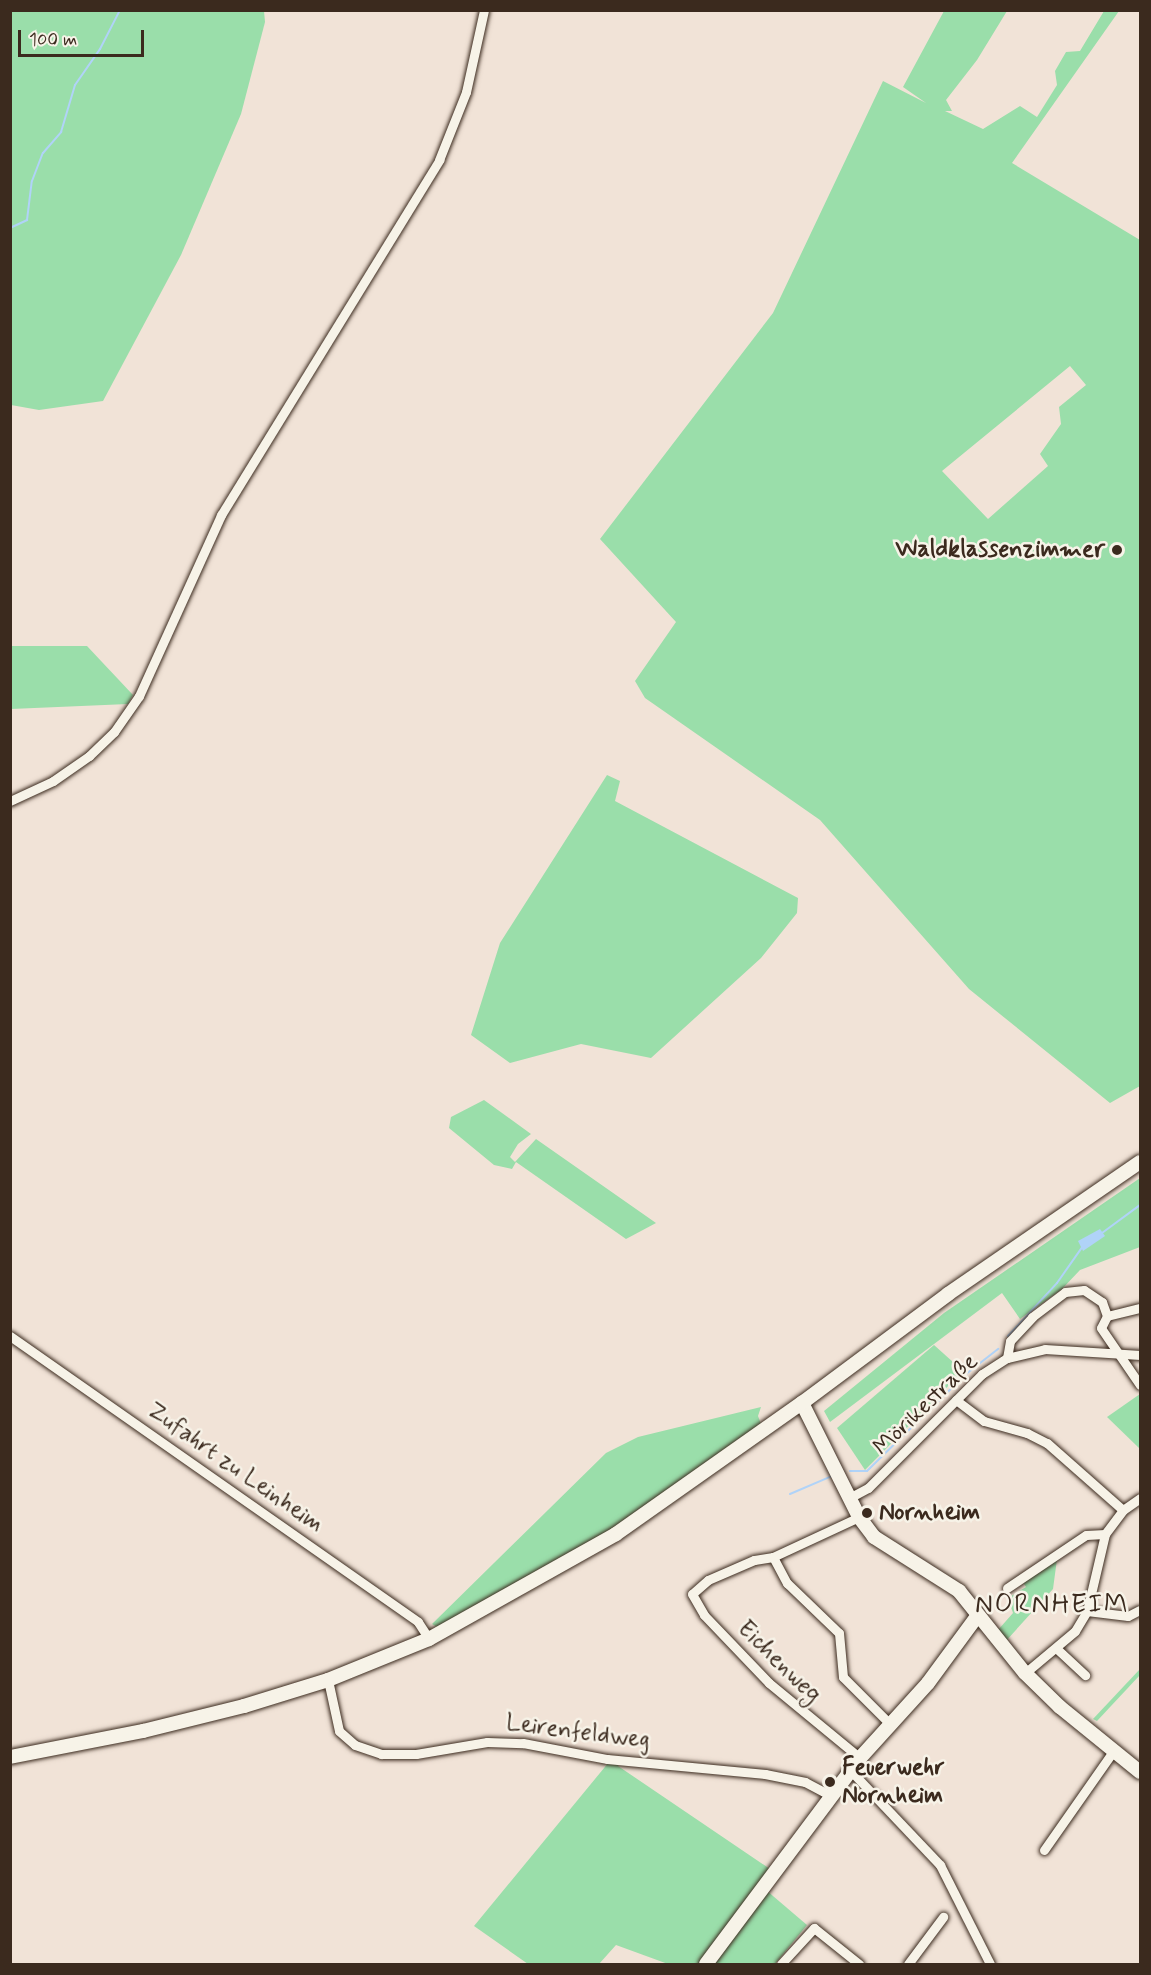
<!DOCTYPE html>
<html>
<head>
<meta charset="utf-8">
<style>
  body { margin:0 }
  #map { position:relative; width:1151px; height:1975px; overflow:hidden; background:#f1e3d7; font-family:Mynerve,sans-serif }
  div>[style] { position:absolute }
  .green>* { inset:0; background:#9adeaa }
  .water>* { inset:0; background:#b0d3f8 }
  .stream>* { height:2px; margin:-1px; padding:0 1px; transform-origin:1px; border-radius:1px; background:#b0d3f8 }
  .roads { filter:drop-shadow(0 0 2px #3b2a1e) drop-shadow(0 0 2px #3b2a1e) }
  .street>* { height:9px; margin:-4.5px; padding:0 4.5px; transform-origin:4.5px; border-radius:4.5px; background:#f7f3e8 }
  .secondary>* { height:14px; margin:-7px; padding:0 7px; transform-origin:7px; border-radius:7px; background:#f7f3e8 }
  .dots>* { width:16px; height:16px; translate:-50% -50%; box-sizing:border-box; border:3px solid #f7f3e8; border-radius:50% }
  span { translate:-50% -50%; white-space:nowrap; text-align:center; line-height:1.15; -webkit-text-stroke:5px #f7f3e8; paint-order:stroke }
  .poi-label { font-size:24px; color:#3b2a1e; font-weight:700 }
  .right { translate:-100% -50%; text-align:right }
  .left { translate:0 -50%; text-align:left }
  .street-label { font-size:24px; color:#3b2a1e }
  .quarter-label { font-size:27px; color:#3b2a1e; letter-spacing:1.5px }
  .frame { position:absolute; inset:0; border:12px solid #3b2a1e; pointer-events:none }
  .scale { position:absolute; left:18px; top:30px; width:126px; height:27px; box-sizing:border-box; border:3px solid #3b2a1e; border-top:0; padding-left:8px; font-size:18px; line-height:21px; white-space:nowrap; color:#3b2a1e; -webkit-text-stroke:4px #f7f3e8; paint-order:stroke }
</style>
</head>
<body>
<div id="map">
  <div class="green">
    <i style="clip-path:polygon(10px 11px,264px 11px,265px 22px,241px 114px,181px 255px,103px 401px,39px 410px,11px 405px)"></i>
    <i style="clip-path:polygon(evenodd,944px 11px,1007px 11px,977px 60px,946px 100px,952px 111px,945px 111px,983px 129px,1020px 106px,1037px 117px,1057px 85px,1055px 71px,1066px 52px,1080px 51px,1104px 11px,1119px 11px,1012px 163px,1140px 240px,1140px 1086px,1110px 1103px,969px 989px,820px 820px,645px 698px,635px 681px,676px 622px,600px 539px,773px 313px,883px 81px,926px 103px,903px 87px,944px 11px,1070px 366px,1086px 385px,1059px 407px,1061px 424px,1040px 454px,1048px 466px,988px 519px,942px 471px,1070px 366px)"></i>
    <i style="clip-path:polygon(10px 646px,87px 646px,133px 695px,128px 704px,11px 709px)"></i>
    <i style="clip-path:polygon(607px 775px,620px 781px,615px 801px,798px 898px,797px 913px,761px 958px,651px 1058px,581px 1044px,510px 1063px,471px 1035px,500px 943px)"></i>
    <i style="clip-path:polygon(484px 1100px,531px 1134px,518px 1144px,510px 1157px,515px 1162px,536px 1139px,656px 1223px,626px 1239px,516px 1162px,512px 1169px,494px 1165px,449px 1128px,451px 1117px)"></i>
    <i style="clip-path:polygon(1140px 1178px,1140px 1247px,1080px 1270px,1062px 1289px,1020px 1319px,1002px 1293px,830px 1422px,824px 1411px,944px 1313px)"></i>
    <i style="clip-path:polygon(934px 1345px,963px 1371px,865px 1470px,837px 1428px)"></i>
    <i style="clip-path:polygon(1140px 1394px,1140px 1449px,1107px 1417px)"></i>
    <i style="clip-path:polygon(761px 1407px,758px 1416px,761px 1424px,583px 1549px,439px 1628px,432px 1624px,606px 1453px,638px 1437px)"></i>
    <i style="clip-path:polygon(1057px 1559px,1053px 1589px,1005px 1642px,998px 1630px,1013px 1613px,1008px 1598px,1026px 1587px,1022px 1581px)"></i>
    <i style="clip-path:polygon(1140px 1669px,1140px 1675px,1097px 1721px,1093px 1719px)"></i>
    <i style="clip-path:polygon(609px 1762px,620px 1762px,618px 1766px,770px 1869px,700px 1964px,668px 1964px,616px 1945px,599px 1964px,528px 1964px,474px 1926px)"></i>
    <i style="clip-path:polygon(766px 1890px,807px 1925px,775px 1964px,713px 1964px)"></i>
  </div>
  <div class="water">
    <i style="clip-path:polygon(1100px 1229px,1105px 1236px,1083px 1251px,1078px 1241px)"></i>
  </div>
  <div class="stream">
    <i style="left:10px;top:228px;width:19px;rotate:-25deg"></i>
    <i style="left:27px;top:220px;width:39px;rotate:-83deg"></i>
    <i style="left:32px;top:181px;width:30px;rotate:-69deg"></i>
    <i style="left:43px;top:153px;width:28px;rotate:-49deg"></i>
    <i style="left:61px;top:132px;width:49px;rotate:-73.4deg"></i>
    <i style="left:75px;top:85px;width:44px;rotate:-55.2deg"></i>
    <i style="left:100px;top:49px;width:44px;rotate:-62.9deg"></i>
    <i style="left:1102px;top:1233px;width:47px;rotate:-36.4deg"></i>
    <i style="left:1008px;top:1336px;width:72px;rotate:-47.2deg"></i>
    <i style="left:1057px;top:1283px;width:45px;rotate:-54.9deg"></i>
    <i style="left:850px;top:1471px;width:17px"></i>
    <i style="left:867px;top:1471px;width:139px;rotate:-44.4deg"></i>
    <i style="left:966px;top:1374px;width:41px;rotate:-38deg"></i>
    <i style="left:790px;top:1494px;width:46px;rotate:-23.2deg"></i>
  </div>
  <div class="roads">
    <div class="street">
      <i style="left:10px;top:801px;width:47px;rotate:-24.9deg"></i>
      <i style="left:53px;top:781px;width:44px;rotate:-34.8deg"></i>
      <i style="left:89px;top:756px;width:35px;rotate:-44deg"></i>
      <i style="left:114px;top:732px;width:44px;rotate:-55.2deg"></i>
      <i style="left:139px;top:696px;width:199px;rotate:-65.6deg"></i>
      <i style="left:221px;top:515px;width:417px;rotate:-58.4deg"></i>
      <i style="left:439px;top:160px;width:73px;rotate:-68.3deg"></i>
      <i style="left:466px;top:92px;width:84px;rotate:-77.6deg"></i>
      <i style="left:1107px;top:1316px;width:34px;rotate:-14deg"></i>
      <i style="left:10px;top:1336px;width:498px;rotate:35deg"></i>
      <i style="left:418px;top:1622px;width:20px;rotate:57deg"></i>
      <i style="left:1007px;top:1358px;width:17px;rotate:-80deg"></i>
      <i style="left:1010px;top:1341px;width:33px;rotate:-47deg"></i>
      <i style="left:1032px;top:1317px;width:41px;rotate:-37.1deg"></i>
      <i style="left:1065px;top:1292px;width:19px;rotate:-6deg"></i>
      <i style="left:1084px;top:1290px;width:22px;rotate:34deg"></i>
      <i style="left:1102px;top:1302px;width:15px;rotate:70deg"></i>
      <i style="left:1107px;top:1316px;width:13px;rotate:117deg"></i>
      <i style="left:1101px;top:1328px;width:69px;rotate:55.6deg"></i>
      <i style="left:956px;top:1400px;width:35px;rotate:37deg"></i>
      <i style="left:984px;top:1421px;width:45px;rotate:15.6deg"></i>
      <i style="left:1027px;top:1433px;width:22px;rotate:27deg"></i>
      <i style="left:1047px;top:1443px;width:101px;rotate:41.4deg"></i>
      <i style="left:851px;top:1497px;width:19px;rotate:-28deg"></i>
      <i style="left:868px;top:1488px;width:161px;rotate:-45deg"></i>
      <i style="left:982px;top:1374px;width:30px;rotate:-33deg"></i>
      <i style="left:1007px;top:1358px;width:39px;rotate:-13deg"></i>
      <i style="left:1045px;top:1349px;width:95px;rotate:3.6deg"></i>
      <i style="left:859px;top:1517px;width:95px;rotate:155.1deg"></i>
      <i style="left:773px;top:1557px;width:19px;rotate:171deg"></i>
      <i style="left:754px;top:1560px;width:50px;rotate:156.5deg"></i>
      <i style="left:708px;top:1580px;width:21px;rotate:139deg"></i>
      <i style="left:692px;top:1594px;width:24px;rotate:60deg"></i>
      <i style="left:704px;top:1615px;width:94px;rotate:46.3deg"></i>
      <i style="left:769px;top:1683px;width:118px;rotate:39.5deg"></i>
      <i style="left:773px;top:1557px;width:30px;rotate:62deg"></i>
      <i style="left:787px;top:1583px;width:72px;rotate:43.9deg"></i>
      <i style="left:839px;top:1633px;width:44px;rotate:84.8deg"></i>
      <i style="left:843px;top:1677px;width:68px;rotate:45deg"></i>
      <i style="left:1007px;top:1588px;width:95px;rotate:-33.9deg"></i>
      <i style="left:1086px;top:1535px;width:19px;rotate:-3deg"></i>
      <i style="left:1105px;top:1534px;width:30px;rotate:-53deg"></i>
      <i style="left:1123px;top:1510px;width:21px;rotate:-35deg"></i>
      <i style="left:1087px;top:1611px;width:41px;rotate:7deg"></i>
      <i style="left:1128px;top:1616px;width:13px;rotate:-27deg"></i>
      <i style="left:1056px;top:1648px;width:40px;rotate:43deg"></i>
      <i style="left:1025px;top:1673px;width:65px;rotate:-40deg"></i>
      <i style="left:1075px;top:1631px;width:23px;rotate:-59deg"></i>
      <i style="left:1087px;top:1611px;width:79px;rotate:-76.8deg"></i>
      <i style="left:328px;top:1680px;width:52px;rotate:77.8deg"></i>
      <i style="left:339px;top:1731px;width:21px;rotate:41deg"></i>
      <i style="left:355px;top:1745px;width:28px;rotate:19deg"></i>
      <i style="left:381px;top:1754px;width:35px"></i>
      <i style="left:416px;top:1754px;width:72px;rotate:-9.6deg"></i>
      <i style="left:487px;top:1742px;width:36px;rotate:2deg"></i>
      <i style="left:523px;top:1743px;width:86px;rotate:10.8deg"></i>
      <i style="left:607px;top:1759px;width:159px;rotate:5.4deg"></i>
      <i style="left:765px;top:1774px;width:41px;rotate:11.3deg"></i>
      <i style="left:805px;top:1782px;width:30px;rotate:28deg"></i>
      <i style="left:850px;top:1770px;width:131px;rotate:46.5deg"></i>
      <i style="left:940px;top:1865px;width:111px;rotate:63.2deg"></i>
      <i style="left:1044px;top:1850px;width:122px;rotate:-55deg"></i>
      <i style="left:781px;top:1964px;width:49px;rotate:-47.5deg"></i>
      <i style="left:814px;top:1928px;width:58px;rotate:38.7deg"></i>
      <i style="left:908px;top:1964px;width:59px;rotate:-53.3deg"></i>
    </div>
    <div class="secondary">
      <i style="left:802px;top:1403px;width:127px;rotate:63.4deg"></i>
      <i style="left:859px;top:1517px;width:25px;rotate:53deg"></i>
      <i style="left:874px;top:1537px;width:101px;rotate:32.4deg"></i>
      <i style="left:959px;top:1591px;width:105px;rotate:51.2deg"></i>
      <i style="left:1025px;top:1673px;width:49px;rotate:44.2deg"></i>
      <i style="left:1060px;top:1707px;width:103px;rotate:39.1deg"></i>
      <i style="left:10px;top:1757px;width:136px;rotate:-11.1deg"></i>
      <i style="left:143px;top:1731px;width:104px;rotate:-13.9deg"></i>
      <i style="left:244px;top:1706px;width:88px;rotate:-17.2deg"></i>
      <i style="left:328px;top:1680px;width:109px;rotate:-22.1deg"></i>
      <i style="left:429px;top:1639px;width:214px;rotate:-29.3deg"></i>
      <i style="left:616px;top:1534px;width:228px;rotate:-35.2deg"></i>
      <i style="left:802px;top:1403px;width:182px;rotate:-36.7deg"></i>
      <i style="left:948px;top:1294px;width:233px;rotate:-34.5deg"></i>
      <i style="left:706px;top:1964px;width:257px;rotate:-53.2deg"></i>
      <i style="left:860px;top:1758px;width:101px;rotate:-47.8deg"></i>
      <i style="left:928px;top:1683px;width:84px;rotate:-53.7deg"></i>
    </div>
  </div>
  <div class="dots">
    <i style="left:1117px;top:550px;background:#3b2a1e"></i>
    <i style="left:867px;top:1513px;background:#3b2a1e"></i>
    <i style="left:830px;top:1782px;background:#3b2a1e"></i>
  </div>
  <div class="poi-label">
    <span class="right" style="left:1105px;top:550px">Waldklassenzimmer</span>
    <span class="left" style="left:879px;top:1513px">Nornheim</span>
    <span class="left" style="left:842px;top:1782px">Feuerwehr<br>Nornheim</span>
  </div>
  <div class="street-label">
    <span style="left:926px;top:1405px;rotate:-44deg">Mörikestraße</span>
    <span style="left:235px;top:1468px;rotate:35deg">Zufahrt zu Leinheim</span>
    <span style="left:779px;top:1662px;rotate:44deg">Eichenweg</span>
    <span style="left:578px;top:1732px;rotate:7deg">Leirenfeldweg</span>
  </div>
  <div class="quarter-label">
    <span style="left:1052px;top:1605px">NORNHEIM</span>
  </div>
  <div class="frame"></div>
  <div class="scale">100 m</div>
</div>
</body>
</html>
